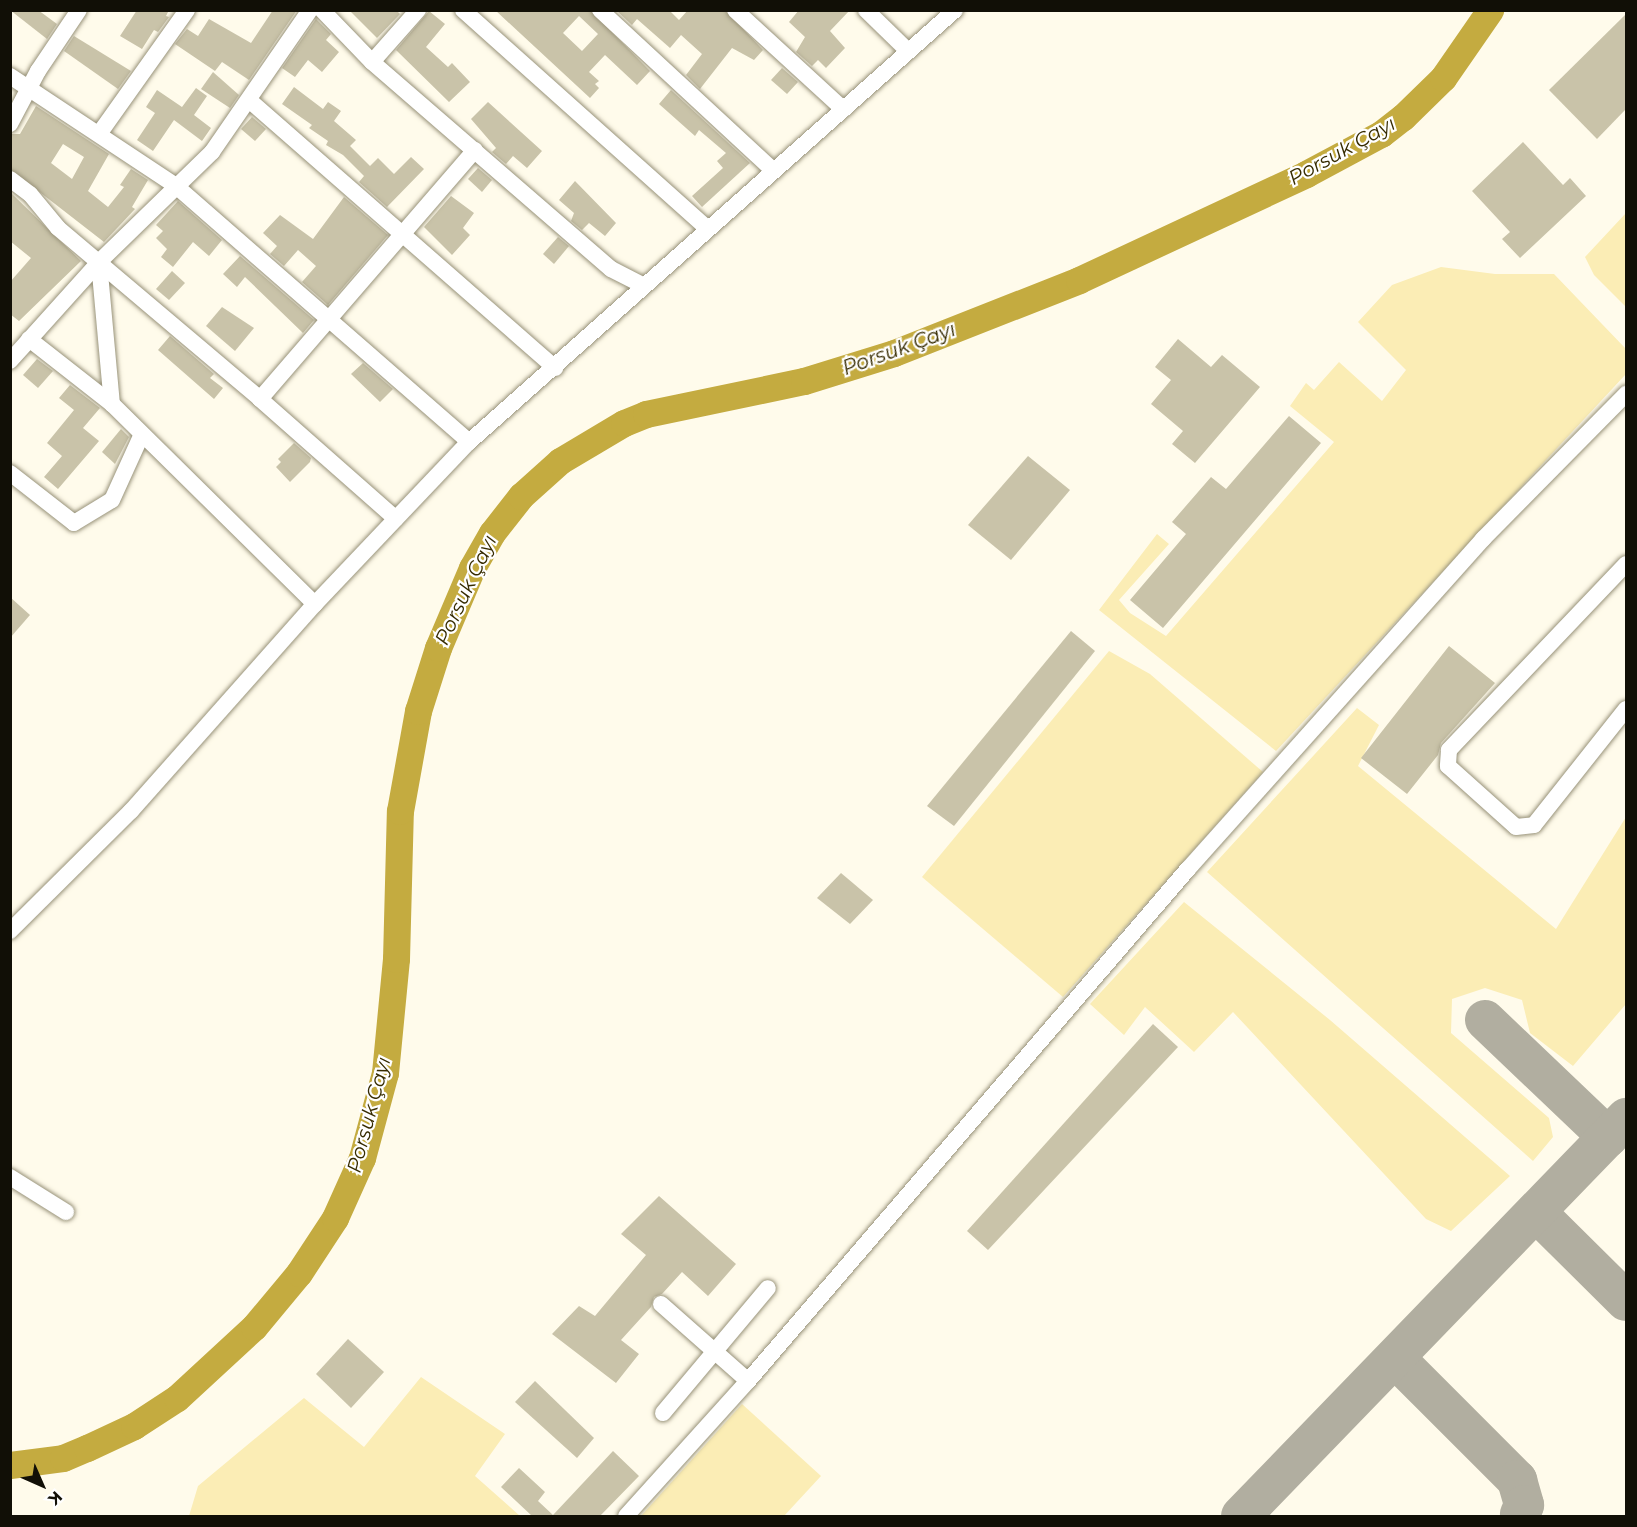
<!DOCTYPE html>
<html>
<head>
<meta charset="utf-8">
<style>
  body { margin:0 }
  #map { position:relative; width:1637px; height:1527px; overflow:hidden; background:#fffbeb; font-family:Montserrat,sans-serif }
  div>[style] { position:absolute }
  .green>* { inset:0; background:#fbedb5 }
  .river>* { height:27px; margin:-13.5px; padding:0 13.5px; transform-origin:13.5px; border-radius:13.5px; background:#c4ab40 }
  .taxiway>* { height:40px; margin:-20px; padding:0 20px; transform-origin:20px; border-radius:20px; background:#b1aea0 }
  .building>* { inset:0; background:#c9c3a9 }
  .roads { filter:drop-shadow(0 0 2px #989279) drop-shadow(0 0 2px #989279) }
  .minor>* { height:16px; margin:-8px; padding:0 8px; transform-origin:8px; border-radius:8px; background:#fff }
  span { translate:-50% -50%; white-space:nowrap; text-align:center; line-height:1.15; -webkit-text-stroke:4.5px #fff; paint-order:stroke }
  .water-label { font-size:20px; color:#362b00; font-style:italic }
  .frame { position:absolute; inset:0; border:12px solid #110f06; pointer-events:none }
  .north { position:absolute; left:12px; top:1455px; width:60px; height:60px; -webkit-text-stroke:4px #fff; paint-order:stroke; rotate:135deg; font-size:16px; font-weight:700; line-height:24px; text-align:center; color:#110f06 }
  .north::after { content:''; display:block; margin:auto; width:21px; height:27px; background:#110f06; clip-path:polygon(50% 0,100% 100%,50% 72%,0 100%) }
</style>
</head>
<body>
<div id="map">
  <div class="green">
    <i style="clip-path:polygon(1626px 213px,1626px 212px,1626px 307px,1594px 275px,1585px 257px)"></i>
    <i style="clip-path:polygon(1441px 267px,1495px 274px,1554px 274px,1626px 349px,1626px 374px,1276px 751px,1099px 610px,1157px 534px,1169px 544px,1119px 600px,1130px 613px,1166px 636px,1334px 442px,1290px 406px,1306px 383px,1314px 390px,1339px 362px,1382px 401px,1406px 370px,1358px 322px,1392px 285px)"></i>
    <i style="clip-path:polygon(1109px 651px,1150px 674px,1263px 772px,1063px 997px,922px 877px)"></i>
    <i style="clip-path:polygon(1357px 708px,1379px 725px,1358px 766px,1556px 929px,1626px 817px,1626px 1004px,1573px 1066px,1530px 1033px,1522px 1000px,1485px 988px,1452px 999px,1451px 1033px,1549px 1118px,1553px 1137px,1533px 1161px,1207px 872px)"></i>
    <i style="clip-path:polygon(1184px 902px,1330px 1020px,1510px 1176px,1451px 1231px,1426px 1219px,1233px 1012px,1194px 1052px,1145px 1007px,1124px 1035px,1090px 1004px)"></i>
    <i style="clip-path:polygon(421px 1377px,505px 1434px,475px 1476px,520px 1516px,189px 1516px,198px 1486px,304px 1398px,364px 1447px)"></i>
    <i style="clip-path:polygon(742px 1404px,821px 1476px,784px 1516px,641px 1516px)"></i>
  </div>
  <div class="river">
    <i style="left:10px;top:1465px;width:53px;rotate:-7.5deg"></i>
    <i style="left:63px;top:1458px;width:26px;rotate:-23deg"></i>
    <i style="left:87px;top:1448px;width:52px;rotate:-25.1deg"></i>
    <i style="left:134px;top:1426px;width:51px;rotate:-33.1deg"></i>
    <i style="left:177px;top:1398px;width:105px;rotate:-42.7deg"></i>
    <i style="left:254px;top:1327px;width:70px;rotate:-50.2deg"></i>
    <i style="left:299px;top:1273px;width:66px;rotate:-56.8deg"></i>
    <i style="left:335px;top:1218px;width:66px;rotate:-65.8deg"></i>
    <i style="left:362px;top:1158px;width:88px;rotate:-74.9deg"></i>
    <i style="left:385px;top:1073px;width:115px;rotate:-84.5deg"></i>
    <i style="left:396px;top:959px;width:148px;rotate:-88.5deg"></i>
    <i style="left:400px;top:811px;width:102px;rotate:-79.8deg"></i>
    <i style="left:418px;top:711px;width:66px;rotate:-72.4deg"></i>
    <i style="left:438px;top:648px;width:87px;rotate:-67deg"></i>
    <i style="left:472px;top:568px;width:40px;rotate:-60.3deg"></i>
    <i style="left:492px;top:533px;width:47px;rotate:-51.9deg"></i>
    <i style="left:521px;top:496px;width:52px;rotate:-41.9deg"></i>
    <i style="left:560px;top:461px;width:74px;rotate:-30.7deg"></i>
    <i style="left:624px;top:423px;width:24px;rotate:-22deg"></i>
    <i style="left:646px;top:414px;width:161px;rotate:-11.8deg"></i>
    <i style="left:804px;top:381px;width:94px;rotate:-17.3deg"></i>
    <i style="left:894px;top:353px;width:199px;rotate:-21.5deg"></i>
    <i style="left:1079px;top:280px;width:251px;rotate:-25deg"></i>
    <i style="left:1306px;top:174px;width:85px;rotate:-28.1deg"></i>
    <i style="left:1381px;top:134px;width:28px;rotate:-38deg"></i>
    <i style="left:1403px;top:117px;width:56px;rotate:-44.3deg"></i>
    <i style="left:1443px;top:78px;width:83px;rotate:-55.3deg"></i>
  </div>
  <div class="taxiway">
    <i style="left:1485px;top:1020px;width:170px;rotate:43.6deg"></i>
    <i style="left:1537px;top:1213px;width:125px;rotate:44.7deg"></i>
    <i style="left:1395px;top:1358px;width:173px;rotate:45deg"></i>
    <i style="left:1517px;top:1480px;width:26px;rotate:74deg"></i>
    <i style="left:1524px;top:1505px;width:10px;rotate:114deg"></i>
    <i style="left:1241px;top:1516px;width:554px;rotate:-45.95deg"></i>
  </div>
  <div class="building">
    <i style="clip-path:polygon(10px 10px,38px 10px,57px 24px,47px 39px)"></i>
    <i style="clip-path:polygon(137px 10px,169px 10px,166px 16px,169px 17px,158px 32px,154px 30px,142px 49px,120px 36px)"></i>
    <i style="clip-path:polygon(273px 10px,297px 10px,249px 80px,222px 62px,215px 71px,175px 44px,187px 29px,198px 36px,209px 19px,251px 43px)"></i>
    <i style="clip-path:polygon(349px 10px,396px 10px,400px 14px,377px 38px)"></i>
    <i style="clip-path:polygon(evenodd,495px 10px,590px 10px,650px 71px,637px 85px,605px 55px,589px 72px,599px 81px,595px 84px,599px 88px,590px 98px,495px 10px,579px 16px,598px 34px,582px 51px,563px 33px,579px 16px)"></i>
    <i style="clip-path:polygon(616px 10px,669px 10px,679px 20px,688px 10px,725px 10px,763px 50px,754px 60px,732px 48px,700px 89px,686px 75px,702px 54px,681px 35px,670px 48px,637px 19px,632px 25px)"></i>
    <i style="clip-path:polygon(799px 10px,850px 10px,830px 31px,845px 48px,826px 68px,818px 60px,812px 66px,796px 52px,805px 37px,789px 22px)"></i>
    <i style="clip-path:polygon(429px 11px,445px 24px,426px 47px,448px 67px,452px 63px,470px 82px,449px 102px,396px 50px)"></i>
    <i style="clip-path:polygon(1626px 14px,1626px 109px,1597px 139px,1549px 90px)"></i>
    <i style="clip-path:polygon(316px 19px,331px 34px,326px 40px,339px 52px,322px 72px,308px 60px,295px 77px,282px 68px)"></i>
    <i style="clip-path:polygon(74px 36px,131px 71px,118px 89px,64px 51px)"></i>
    <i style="clip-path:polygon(782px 68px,798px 82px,787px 94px,771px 80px)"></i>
    <i style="clip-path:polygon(213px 72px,239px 95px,230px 108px,201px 89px)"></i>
    <i style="clip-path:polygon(294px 87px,323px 109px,328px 102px,341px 111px,334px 121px,356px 140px,350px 146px,370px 166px,378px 158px,394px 174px,411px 157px,424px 169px,387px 207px,359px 182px,364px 176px,343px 155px,326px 145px,328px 141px,309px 128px,312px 125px,282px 104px)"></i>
    <i style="clip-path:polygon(196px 88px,207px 96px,194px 115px,211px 128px,202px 141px,174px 120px,153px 151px,137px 140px,155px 113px,146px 107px,157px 90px,182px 107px)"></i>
    <i style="clip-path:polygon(671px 90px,750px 163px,702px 207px,692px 196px,723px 168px,717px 161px,726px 153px,699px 130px,695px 136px,659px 104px)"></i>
    <i style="clip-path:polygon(488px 102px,542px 151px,527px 168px,513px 156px,506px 164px,492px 152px,496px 148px,471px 119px)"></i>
    <i style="clip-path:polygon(evenodd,36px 106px,109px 154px,88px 191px,108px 207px,124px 187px,120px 185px,131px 169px,148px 180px,132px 207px,135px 209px,104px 242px,10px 169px,10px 134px,20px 134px,36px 106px,63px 144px,84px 157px,72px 179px,51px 163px,63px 144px)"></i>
    <i style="clip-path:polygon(252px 117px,266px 129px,255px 141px,241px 129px)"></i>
    <i style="clip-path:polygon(1523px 142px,1563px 185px,1570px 178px,1586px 196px,1520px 258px,1502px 239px,1510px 232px,1472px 191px)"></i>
    <i style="clip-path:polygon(478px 168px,492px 180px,482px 192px,468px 179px)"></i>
    <i style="clip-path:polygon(575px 181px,616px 223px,605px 236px,589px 223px,582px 230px,571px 221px,574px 213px,559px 200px)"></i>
    <i style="clip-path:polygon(10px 192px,81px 261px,19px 321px,10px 314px,10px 282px,31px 258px,10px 241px)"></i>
    <i style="clip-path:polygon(451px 196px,474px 213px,463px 228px,470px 235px,452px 255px,424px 227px)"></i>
    <i style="clip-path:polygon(344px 197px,388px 235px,328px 305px,302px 282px,316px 266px,298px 250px,284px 266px,270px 254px,277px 246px,263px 233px,280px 215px,313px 239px)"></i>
    <i style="clip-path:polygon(178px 201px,222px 240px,209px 256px,193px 242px,173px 267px,161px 257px,167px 249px,156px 238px,163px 231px,156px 225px)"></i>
    <i style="clip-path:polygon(558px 237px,569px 246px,554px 264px,543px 254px)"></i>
    <i style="clip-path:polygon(240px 256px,314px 320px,303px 333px,245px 277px,237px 287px,223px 274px)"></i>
    <i style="clip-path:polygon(172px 271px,185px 283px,169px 300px,156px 289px)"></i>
    <i style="clip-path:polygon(222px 307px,254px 328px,235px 351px,206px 326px)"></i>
    <i style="clip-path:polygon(170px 336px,214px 374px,210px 378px,223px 388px,214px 399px,158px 350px)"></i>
    <i style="clip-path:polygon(1178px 339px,1211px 367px,1222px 355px,1260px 387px,1195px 463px,1172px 444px,1183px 431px,1151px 404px,1171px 380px,1155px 367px)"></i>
    <i style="clip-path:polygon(37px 359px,53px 371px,38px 388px,23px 375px)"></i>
    <i style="clip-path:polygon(363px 363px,393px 389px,380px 402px,351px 374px)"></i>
    <i style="clip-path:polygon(70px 385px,100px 408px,83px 428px,99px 441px,58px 489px,44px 477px,62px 456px,47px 443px,74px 410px,59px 398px)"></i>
    <i style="clip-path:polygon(1289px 416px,1321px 443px,1163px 628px,1130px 600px,1186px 534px,1172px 522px,1211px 477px,1226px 489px)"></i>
    <i style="clip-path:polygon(121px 429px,129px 437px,115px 464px,102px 452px)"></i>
    <i style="clip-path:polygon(294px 443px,311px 458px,310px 462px,290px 482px,276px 467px,281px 462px,278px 459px)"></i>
    <i style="clip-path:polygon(1028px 456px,1070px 490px,1011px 560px,968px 525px)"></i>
    <i style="clip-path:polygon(10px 597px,30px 615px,10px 638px)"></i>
    <i style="clip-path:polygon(1071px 631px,1095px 651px,954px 826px,927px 806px)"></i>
    <i style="clip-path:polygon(1449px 646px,1495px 683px,1441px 743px,1438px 755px,1407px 794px,1361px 758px)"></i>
    <i style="clip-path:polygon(841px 873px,873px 900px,850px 924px,817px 898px)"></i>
    <i style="clip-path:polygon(1153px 1024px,1178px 1047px,988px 1250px,967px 1231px)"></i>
    <i style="clip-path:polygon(659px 1196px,736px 1264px,708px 1296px,682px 1272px,662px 1294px,654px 1297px,651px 1307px,621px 1340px,639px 1354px,616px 1383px,552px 1334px,579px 1306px,595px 1316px,646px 1255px,621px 1234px)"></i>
    <i style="clip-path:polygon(348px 1339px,384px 1372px,351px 1408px,316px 1374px)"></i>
    <i style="clip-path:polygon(535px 1381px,594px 1438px,577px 1458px,515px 1402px)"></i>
    <i style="clip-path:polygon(613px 1451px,639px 1476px,600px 1516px,532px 1516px,501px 1487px,519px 1468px,545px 1492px,538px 1501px,553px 1515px)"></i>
  </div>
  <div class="roads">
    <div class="minor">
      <i style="left:322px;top:10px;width:72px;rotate:46.1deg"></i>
      <i style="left:418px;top:10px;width:69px;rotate:131.5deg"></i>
      <i style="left:372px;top:62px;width:316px;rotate:40.9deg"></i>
      <i style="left:611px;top:269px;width:36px;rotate:27deg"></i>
      <i style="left:463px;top:10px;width:327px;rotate:41.8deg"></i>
      <i style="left:600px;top:10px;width:236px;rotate:42.8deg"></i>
      <i style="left:735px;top:10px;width:147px;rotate:42.5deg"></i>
      <i style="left:866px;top:10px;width:59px;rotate:44.3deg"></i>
      <i style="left:10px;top:76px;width:199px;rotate:33.5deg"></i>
      <i style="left:176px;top:186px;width:389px;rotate:41.1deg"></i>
      <i style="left:249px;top:100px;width:407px;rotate:41.2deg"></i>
      <i style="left:10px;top:124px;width:60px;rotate:-62.2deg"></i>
      <i style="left:38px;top:71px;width:73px;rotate:-56.1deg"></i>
      <i style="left:99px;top:134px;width:152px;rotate:-54.6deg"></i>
      <i style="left:10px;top:179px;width:25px;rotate:37deg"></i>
      <i style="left:30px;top:194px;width:44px;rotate:50.5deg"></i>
      <i style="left:58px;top:228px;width:265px;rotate:40.2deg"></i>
      <i style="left:260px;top:399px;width:329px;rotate:-49.2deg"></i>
      <i style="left:99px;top:262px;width:143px;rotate:84.8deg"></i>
      <i style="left:29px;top:339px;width:105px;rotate:38.1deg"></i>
      <i style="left:112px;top:404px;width:285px;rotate:44.6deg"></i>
      <i style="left:10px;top:361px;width:133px;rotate:-48deg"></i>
      <i style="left:99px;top:262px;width:158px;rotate:-44.2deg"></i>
      <i style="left:212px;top:152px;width:173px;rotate:-55.4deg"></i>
      <i style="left:260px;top:399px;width:181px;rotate:41.4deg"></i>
      <i style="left:10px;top:473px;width:81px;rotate:38deg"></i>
      <i style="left:74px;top:523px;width:44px;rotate:-31.2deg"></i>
      <i style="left:112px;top:500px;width:72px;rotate:-65.6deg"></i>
      <i style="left:1626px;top:564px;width:257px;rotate:133.6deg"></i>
      <i style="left:1449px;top:750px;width:16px;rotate:94deg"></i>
      <i style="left:1448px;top:766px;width:91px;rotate:41.9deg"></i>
      <i style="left:1516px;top:827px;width:18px;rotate:-6deg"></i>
      <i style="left:1534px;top:825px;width:148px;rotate:-51.6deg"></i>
      <i style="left:10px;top:931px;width:170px;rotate:-44.8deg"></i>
      <i style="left:131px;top:811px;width:277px;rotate:-48.4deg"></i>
      <i style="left:315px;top:604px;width:224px;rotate:-46.5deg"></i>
      <i style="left:469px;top:442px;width:650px;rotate:-41.63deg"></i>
      <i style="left:10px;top:1177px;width:66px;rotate:32deg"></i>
      <i style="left:661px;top:1304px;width:116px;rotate:41.5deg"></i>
      <i style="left:663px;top:1413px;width:163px;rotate:-50deg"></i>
      <i style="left:626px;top:1516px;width:182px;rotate:-47.9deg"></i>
      <i style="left:748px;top:1381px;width:675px;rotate:-49.33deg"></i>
      <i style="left:1188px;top:869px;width:443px;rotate:-48.2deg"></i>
      <i style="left:1483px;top:539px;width:204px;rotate:-45.4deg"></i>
    </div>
  </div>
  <div class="water-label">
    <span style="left:1342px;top:151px;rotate:-29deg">Porsuk Çayı</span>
    <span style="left:899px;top:349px;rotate:-20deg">Porsuk Çayı</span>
    <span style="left:466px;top:590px;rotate:-65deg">Porsuk Çayı</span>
    <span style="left:369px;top:1115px;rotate:-75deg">Porsuk Çayı</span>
  </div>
  <div class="frame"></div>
  <div class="north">K</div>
</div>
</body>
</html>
